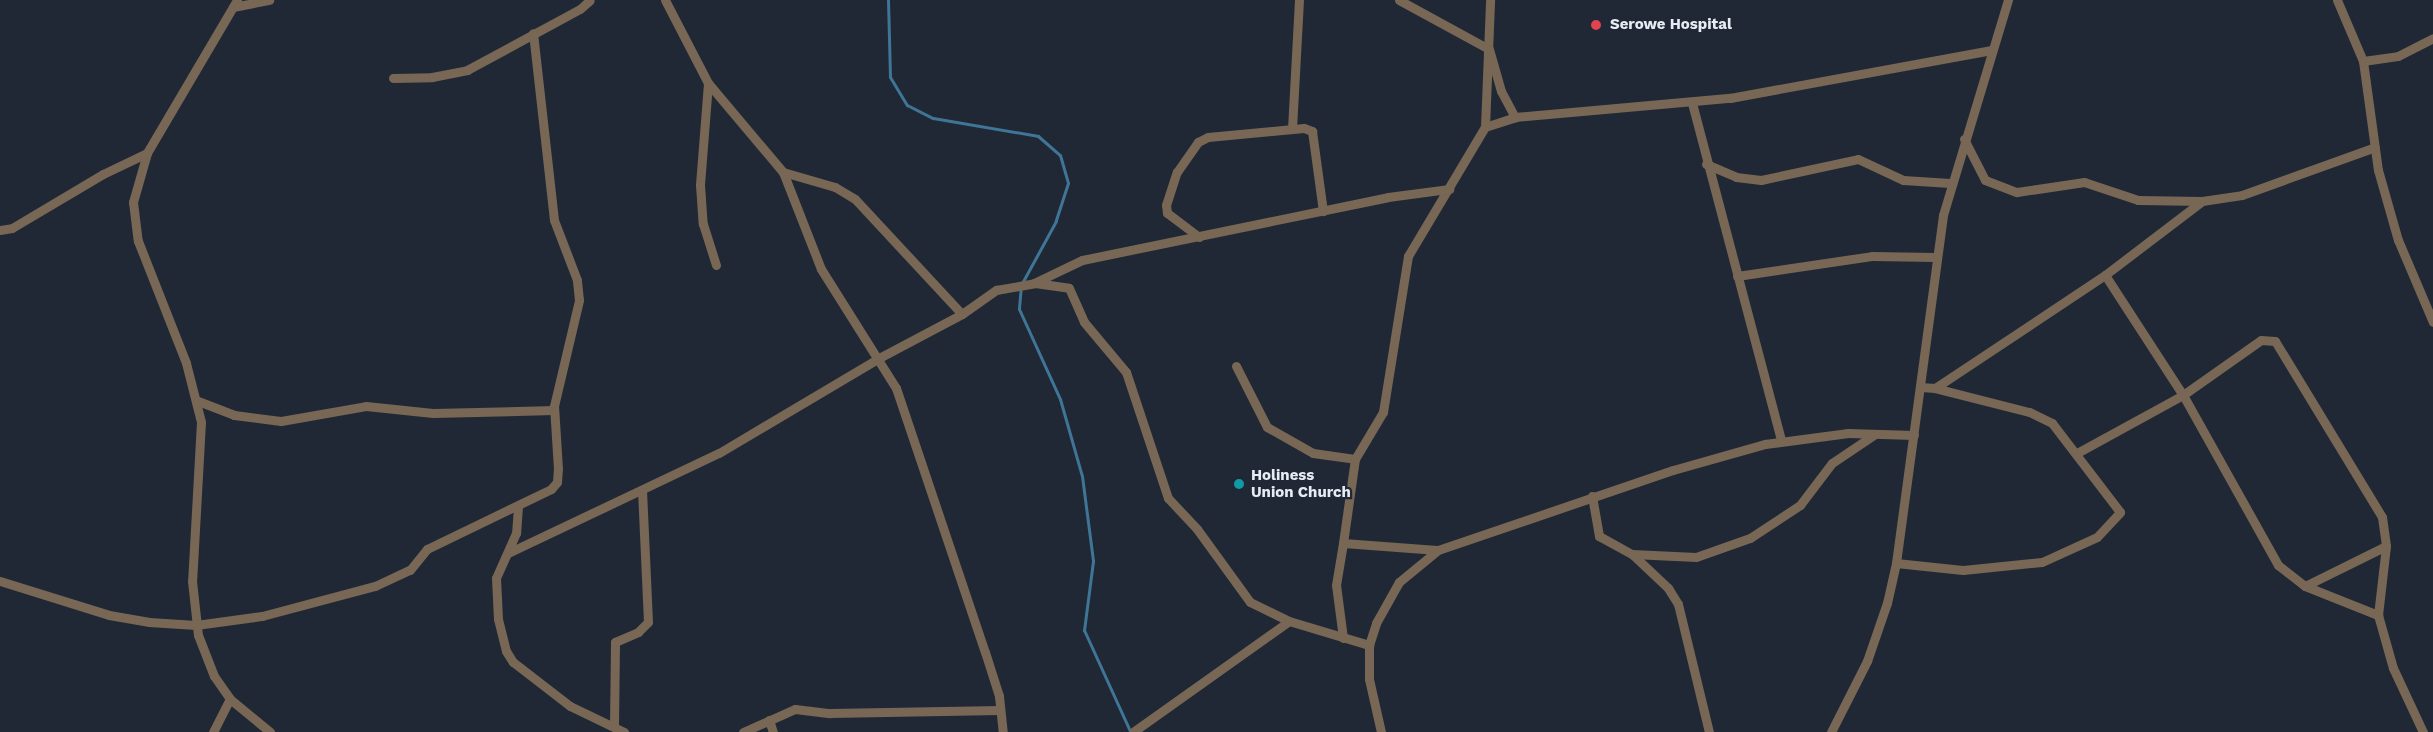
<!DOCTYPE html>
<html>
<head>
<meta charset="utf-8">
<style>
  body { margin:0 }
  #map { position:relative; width:2433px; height:732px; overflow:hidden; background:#202835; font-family:"Work Sans",sans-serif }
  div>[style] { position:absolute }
  .stream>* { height:3px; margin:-1.5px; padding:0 1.5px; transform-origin:1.5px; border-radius:1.5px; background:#3f7596 }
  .minor>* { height:9px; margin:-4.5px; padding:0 4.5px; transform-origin:4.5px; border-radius:4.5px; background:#776754 }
  .dots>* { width:16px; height:16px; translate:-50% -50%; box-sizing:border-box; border:3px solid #202835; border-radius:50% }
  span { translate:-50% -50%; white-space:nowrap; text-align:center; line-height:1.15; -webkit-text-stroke:4.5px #202835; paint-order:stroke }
  .poi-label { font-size:15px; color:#e6ecf4; font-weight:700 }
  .left { translate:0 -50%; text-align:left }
</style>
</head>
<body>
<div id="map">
  <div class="stream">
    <i style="left:888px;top:0;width:77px;rotate:88.5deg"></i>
    <i style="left:890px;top:77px;width:33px;rotate:59deg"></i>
    <i style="left:907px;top:105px;width:29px;rotate:27deg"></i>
    <i style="left:933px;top:118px;width:107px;rotate:9.7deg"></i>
    <i style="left:1038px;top:136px;width:29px;rotate:41deg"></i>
    <i style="left:1060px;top:155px;width:29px;rotate:74deg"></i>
    <i style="left:1068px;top:183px;width:40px;rotate:108deg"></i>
    <i style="left:1056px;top:221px;width:73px;rotate:118.7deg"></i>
    <i style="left:1021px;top:285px;width:24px;rotate:95deg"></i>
    <i style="left:1019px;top:309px;width:99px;rotate:65.5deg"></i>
    <i style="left:1060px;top:399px;width:80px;rotate:74.1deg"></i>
    <i style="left:1082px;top:476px;width:86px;rotate:82.6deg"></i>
    <i style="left:1093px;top:561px;width:70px;rotate:97.4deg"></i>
    <i style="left:1084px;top:630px;width:111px;rotate:65.5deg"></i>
  </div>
  <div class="minor">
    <i style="left:237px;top:0;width:178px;rotate:120.5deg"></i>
    <i style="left:147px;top:153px;width:51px;rotate:105.9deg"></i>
    <i style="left:133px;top:202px;width:39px;rotate:83deg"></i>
    <i style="left:138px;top:241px;width:131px;rotate:68.5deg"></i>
    <i style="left:186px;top:363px;width:61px;rotate:75.7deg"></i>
    <i style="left:201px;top:422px;width:159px;rotate:93.2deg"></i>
    <i style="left:192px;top:581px;width:54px;rotate:83.7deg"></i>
    <i style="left:198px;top:635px;width:44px;rotate:68.7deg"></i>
    <i style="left:214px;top:676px;width:28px;rotate:55deg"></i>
    <i style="left:230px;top:699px;width:52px;rotate:39.5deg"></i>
    <i style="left:665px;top:0;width:93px;rotate:62.6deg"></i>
    <i style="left:708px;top:83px;width:116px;rotate:49.9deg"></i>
    <i style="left:783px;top:172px;width:104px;rotate:68.6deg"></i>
    <i style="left:821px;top:269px;width:141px;rotate:57.8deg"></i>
    <i style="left:896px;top:388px;width:279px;rotate:71.4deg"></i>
    <i style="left:985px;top:652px;width:46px;rotate:72.3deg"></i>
    <i style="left:999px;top:696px;width:36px;rotate:84deg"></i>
    <i style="left:1399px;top:0;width:102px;rotate:28.6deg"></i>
    <i style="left:1489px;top:49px;width:44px;rotate:74.1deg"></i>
    <i style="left:1501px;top:91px;width:30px;rotate:62deg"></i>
    <i style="left:2337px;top:0;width:66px;rotate:66.9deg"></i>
    <i style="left:2363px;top:61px;width:110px;rotate:82.2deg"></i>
    <i style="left:2378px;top:170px;width:73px;rotate:74.1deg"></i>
    <i style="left:2398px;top:240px;width:89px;rotate:66.9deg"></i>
    <i style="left:233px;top:7px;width:37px;rotate:-11deg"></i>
    <i style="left:2363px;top:61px;width:35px;rotate:-8deg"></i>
    <i style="left:2398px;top:56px;width:39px;rotate:-27deg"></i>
    <i style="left:393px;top:78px;width:39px;rotate:-1deg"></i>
    <i style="left:432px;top:77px;width:36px;rotate:-11deg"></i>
    <i style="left:467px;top:70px;width:128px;rotate:-28.4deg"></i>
    <i style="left:580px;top:9px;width:13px;rotate:-42deg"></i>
    <i style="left:708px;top:83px;width:102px;rotate:94.5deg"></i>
    <i style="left:700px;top:185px;width:39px;rotate:86deg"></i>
    <i style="left:703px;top:224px;width:43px;rotate:72.4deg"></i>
    <i style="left:1692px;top:103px;width:350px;rotate:75.2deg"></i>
    <i style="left:1485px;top:127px;width:32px;rotate:-18deg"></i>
    <i style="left:1515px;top:117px;width:216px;rotate:-5.1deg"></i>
    <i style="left:1730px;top:98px;width:266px;rotate:-10.4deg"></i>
    <i style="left:1292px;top:129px;width:129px;rotate:-86.9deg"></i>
    <i style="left:1964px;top:139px;width:46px;rotate:62.9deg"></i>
    <i style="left:1985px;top:180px;width:34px;rotate:21deg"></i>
    <i style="left:2017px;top:192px;width:68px;rotate:-8.5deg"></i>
    <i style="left:2084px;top:182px;width:57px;rotate:18.4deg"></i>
    <i style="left:2138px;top:200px;width:64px;rotate:0.9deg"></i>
    <i style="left:1706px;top:164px;width:33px;rotate:23deg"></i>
    <i style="left:1736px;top:177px;width:25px;rotate:7deg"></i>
    <i style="left:1761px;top:180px;width:99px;rotate:-12.2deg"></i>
    <i style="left:1858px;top:159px;width:50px;rotate:25deg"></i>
    <i style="left:1903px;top:180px;width:47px;rotate:3.7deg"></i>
    <i style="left:783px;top:172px;width:54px;rotate:16.1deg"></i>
    <i style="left:835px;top:187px;width:23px;rotate:31deg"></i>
    <i style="left:855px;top:199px;width:157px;rotate:47.1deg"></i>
    <i style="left:0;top:230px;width:12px;rotate:-9deg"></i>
    <i style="left:12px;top:228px;width:106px;rotate:-30.7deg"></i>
    <i style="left:103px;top:174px;width:49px;rotate:-25.5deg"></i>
    <i style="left:1199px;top:237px;width:40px;rotate:-143deg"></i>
    <i style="left:1167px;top:213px;width:8px;rotate:-97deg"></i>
    <i style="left:1166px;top:205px;width:35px;rotate:-72deg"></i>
    <i style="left:1177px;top:172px;width:37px;rotate:-55deg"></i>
    <i style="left:1198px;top:142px;width:11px;rotate:-27deg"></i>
    <i style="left:1208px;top:137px;width:96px;rotate:-5.4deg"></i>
    <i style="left:1304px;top:128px;width:9px;rotate:21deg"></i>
    <i style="left:1312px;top:131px;width:81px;rotate:82.2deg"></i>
    <i style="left:2105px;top:275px;width:143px;rotate:57deg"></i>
    <i style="left:2183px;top:395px;width:195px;rotate:60.8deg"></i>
    <i style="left:2278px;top:565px;width:34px;rotate:38deg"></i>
    <i style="left:2305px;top:586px;width:79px;rotate:21.7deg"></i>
    <i style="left:1737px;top:276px;width:136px;rotate:-8.4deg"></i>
    <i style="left:1872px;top:256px;width:63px;rotate:0.9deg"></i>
    <i style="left:1035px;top:283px;width:34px;rotate:8deg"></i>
    <i style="left:1069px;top:288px;width:37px;rotate:66deg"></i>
    <i style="left:1084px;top:322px;width:65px;rotate:50deg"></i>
    <i style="left:1126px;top:372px;width:133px;rotate:71.6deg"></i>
    <i style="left:1168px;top:498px;width:42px;rotate:46.9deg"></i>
    <i style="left:1197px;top:529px;width:90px;rotate:54deg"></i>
    <i style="left:1250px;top:602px;width:43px;rotate:26deg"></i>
    <i style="left:1236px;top:366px;width:68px;rotate:63.1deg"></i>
    <i style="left:1267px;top:427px;width:53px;rotate:29.5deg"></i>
    <i style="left:1313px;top:453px;width:42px;rotate:8.1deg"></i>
    <i style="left:1920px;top:387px;width:15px;rotate:4deg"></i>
    <i style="left:1935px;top:388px;width:204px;rotate:-33.6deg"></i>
    <i style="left:2105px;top:275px;width:122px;rotate:-37.3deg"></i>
    <i style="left:2202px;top:201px;width:40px;rotate:-8.5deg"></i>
    <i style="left:2242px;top:195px;width:141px;rotate:-19.8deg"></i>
    <i style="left:198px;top:401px;width:39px;rotate:21deg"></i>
    <i style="left:234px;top:415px;width:47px;rotate:7.3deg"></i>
    <i style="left:281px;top:421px;width:86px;rotate:-10deg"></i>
    <i style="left:366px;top:406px;width:67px;rotate:6deg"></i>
    <i style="left:433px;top:413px;width:121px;rotate:-1.4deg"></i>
    <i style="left:2077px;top:453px;width:121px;rotate:-28.7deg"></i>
    <i style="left:2183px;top:395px;width:95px;rotate:-35.2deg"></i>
    <i style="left:2261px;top:340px;width:14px;rotate:4deg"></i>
    <i style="left:2275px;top:341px;width:206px;rotate:58.7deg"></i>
    <i style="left:2382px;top:517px;width:29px;rotate:82deg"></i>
    <i style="left:2386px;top:546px;width:69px;rotate:96.6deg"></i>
    <i style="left:2378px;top:615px;width:55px;rotate:74.2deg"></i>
    <i style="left:2393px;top:668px;width:71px;rotate:64.9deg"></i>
    <i style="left:1592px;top:496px;width:41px;rotate:80.1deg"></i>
    <i style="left:1599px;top:536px;width:38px;rotate:29deg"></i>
    <i style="left:1632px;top:554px;width:50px;rotate:43.4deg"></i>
    <i style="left:1668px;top:588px;width:19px;rotate:58deg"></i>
    <i style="left:1678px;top:604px;width:132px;rotate:76.4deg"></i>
    <i style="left:518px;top:506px;width:27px;rotate:94deg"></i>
    <i style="left:516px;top:533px;width:49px;rotate:114deg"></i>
    <i style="left:496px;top:578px;width:41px;rotate:87.2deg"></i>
    <i style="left:498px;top:619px;width:33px;rotate:76deg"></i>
    <i style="left:506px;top:651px;width:13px;rotate:58deg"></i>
    <i style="left:513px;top:662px;width:72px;rotate:37.7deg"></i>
    <i style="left:570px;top:706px;width:60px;rotate:25.7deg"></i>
    <i style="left:1437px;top:550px;width:94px;rotate:-175.7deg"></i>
    <i style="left:1343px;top:543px;width:85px;rotate:-81.9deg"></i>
    <i style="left:1355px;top:459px;width:55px;rotate:-59.2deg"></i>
    <i style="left:1383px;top:412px;width:158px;rotate:-80.9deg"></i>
    <i style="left:1408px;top:256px;width:150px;rotate:-59.2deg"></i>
    <i style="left:1485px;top:127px;width:127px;rotate:-87.7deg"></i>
    <i style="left:508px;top:553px;width:233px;rotate:-25.4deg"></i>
    <i style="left:719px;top:453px;width:186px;rotate:-30.7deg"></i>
    <i style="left:879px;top:358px;width:94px;rotate:-27.9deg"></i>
    <i style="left:962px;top:314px;width:42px;rotate:-35.2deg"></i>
    <i style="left:996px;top:290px;width:39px;rotate:-10deg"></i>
    <i style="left:1034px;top:283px;width:53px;rotate:-25.6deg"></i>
    <i style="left:1082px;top:260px;width:312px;rotate:-11.6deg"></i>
    <i style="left:1388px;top:197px;width:62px;rotate:-7.5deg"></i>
    <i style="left:1632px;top:554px;width:64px;rotate:2.7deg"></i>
    <i style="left:1696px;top:557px;width:57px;rotate:-19.4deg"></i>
    <i style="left:1750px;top:538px;width:60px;rotate:-33.4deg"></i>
    <i style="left:1800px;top:505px;width:53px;rotate:-52.7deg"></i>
    <i style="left:1832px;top:463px;width:52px;rotate:-34deg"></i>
    <i style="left:1896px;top:563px;width:67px;rotate:6deg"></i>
    <i style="left:1963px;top:570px;width:79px;rotate:-5.8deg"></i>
    <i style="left:2042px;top:562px;width:60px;rotate:-24.4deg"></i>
    <i style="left:2097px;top:537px;width:34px;rotate:-47deg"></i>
    <i style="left:2120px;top:512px;width:112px;rotate:-127.4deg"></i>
    <i style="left:2052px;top:423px;width:25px;rotate:-154deg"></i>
    <i style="left:2029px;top:412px;width:97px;rotate:-165.7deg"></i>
    <i style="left:0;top:581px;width:114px;rotate:17.3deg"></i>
    <i style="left:109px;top:615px;width:41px;rotate:9.9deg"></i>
    <i style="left:149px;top:622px;width:47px;rotate:3.7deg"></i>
    <i style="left:196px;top:625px;width:67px;rotate:-7.8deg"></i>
    <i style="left:262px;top:616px;width:117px;rotate:-14.9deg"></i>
    <i style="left:375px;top:586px;width:38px;rotate:-25deg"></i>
    <i style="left:410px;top:570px;width:27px;rotate:-51deg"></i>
    <i style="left:427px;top:549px;width:138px;rotate:-25.8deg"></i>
    <i style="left:551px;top:489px;width:9px;rotate:-49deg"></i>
    <i style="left:557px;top:482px;width:13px;rotate:-86deg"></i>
    <i style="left:558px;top:469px;width:63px;rotate:-93.6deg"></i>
    <i style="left:554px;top:406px;width:109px;rotate:-76.7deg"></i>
    <i style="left:579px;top:300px;width:20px;rotate:-96deg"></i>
    <i style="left:577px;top:280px;width:64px;rotate:-111deg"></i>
    <i style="left:554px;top:220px;width:188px;rotate:-96.4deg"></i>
    <i style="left:2305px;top:586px;width:90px;rotate:-26.3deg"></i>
    <i style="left:1343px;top:638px;width:53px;rotate:-97.5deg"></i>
    <i style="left:1336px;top:585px;width:43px;rotate:-80.5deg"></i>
    <i style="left:769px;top:720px;width:13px;rotate:72deg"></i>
    <i style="left:614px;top:726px;width:84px;rotate:-89.3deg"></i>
    <i style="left:615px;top:642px;width:25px;rotate:-23deg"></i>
    <i style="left:638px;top:632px;width:14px;rotate:-45deg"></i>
    <i style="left:648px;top:622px;width:130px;rotate:-92.6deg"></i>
    <i style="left:213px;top:732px;width:37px;rotate:-63deg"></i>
    <i style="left:743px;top:732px;width:57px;rotate:-23.9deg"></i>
    <i style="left:795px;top:709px;width:35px;rotate:7deg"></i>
    <i style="left:830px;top:713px;width:170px;rotate:-1deg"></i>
    <i style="left:1133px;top:732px;width:191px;rotate:-35.4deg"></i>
    <i style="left:1289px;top:621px;width:84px;rotate:16.7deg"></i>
    <i style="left:1381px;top:732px;width:54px;rotate:-102.8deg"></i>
    <i style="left:1369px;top:679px;width:34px;rotate:-90deg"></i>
    <i style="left:1369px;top:645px;width:23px;rotate:-72deg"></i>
    <i style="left:1376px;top:623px;width:47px;rotate:-60.7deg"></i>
    <i style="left:1399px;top:582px;width:50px;rotate:-39.4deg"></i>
    <i style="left:1438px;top:550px;width:248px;rotate:-18.8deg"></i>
    <i style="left:1673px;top:470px;width:96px;rotate:-15.8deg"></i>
    <i style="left:1765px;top:444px;width:84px;rotate:-7.5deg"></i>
    <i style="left:1848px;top:433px;width:66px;rotate:1.7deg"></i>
    <i style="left:1831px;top:732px;width:80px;rotate:-63.1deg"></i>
    <i style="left:1867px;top:661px;width:61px;rotate:-71deg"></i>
    <i style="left:1887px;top:603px;width:41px;rotate:-77.3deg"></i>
    <i style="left:1896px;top:563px;width:351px;rotate:-82.3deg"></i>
    <i style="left:1943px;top:215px;width:225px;rotate:-73.2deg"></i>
  </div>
  <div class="dots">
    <i style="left:1596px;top:25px;background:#e0444e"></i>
    <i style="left:1239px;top:484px;background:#0f9aa8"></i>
  </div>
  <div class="poi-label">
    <span class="left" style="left:1610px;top:25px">Serowe Hospital</span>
    <span class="left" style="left:1251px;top:484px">Holiness<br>Union Church</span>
  </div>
</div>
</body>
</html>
